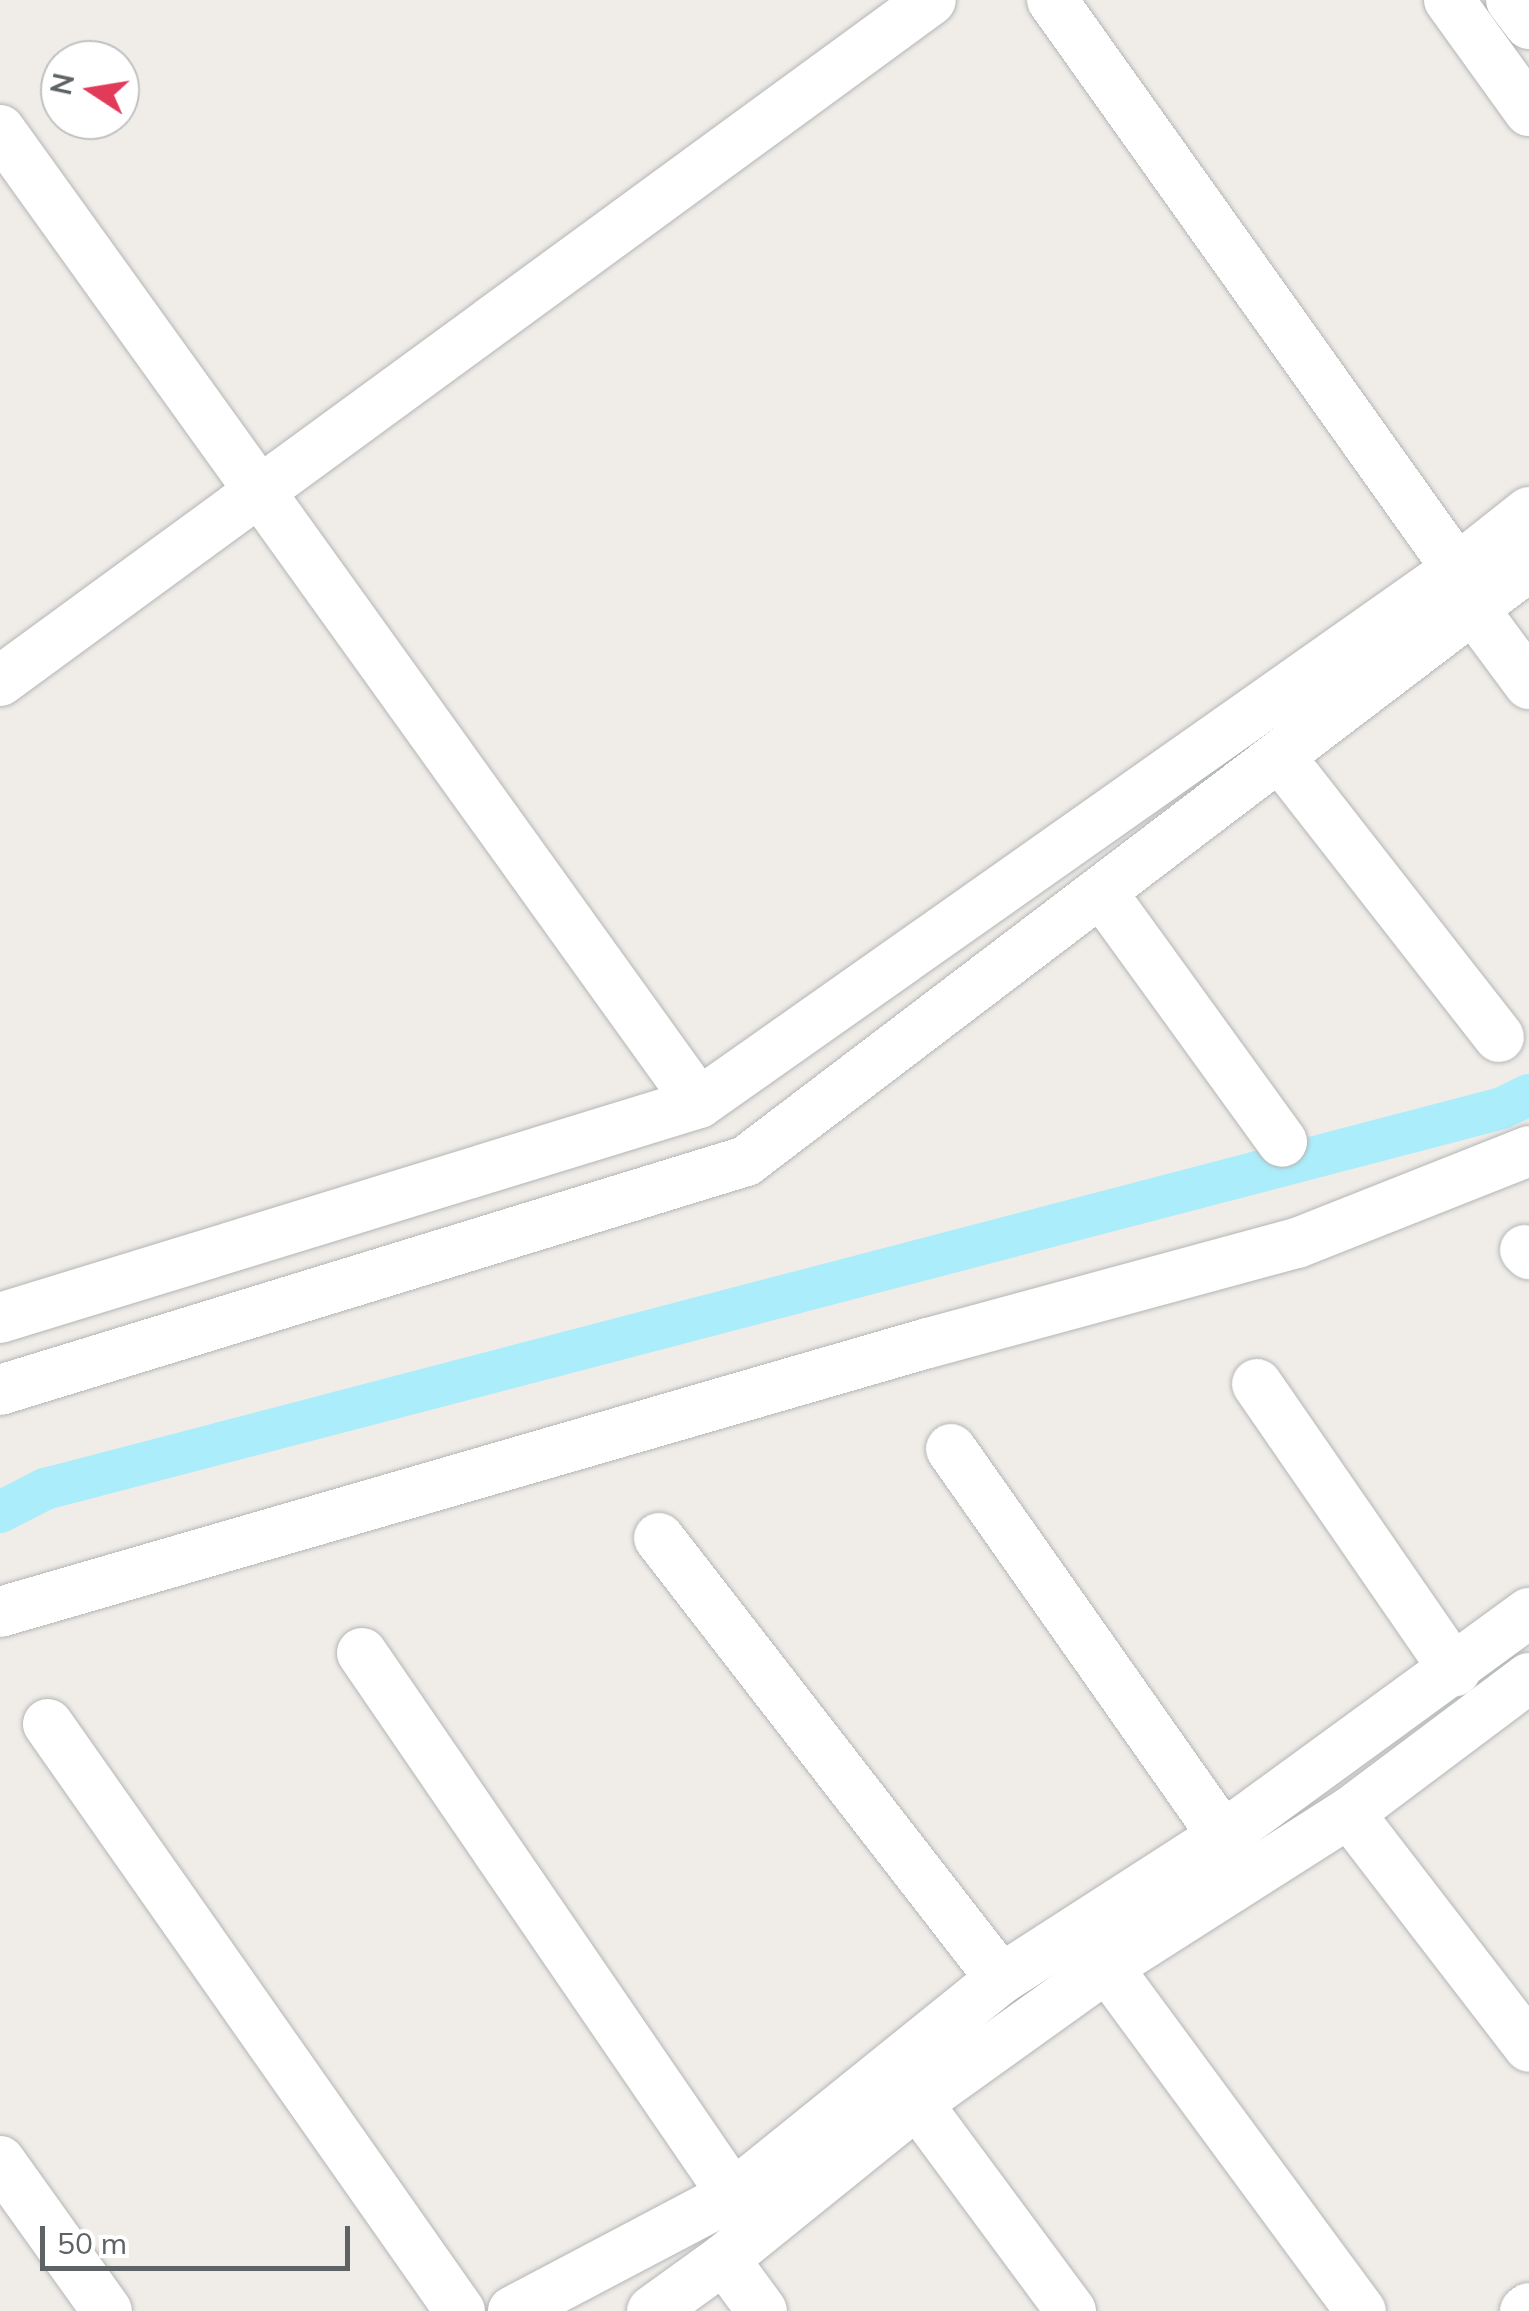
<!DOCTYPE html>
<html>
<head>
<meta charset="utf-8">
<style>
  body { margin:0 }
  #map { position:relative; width:1529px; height:2311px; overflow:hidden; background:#f0ece7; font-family:Mulish,sans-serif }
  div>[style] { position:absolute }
  .canal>* { height:42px; margin:-21px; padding:0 21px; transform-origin:21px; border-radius:21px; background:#acedfb }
  .roads { filter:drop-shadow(0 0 2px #b2b6b8) drop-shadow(0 0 2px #b2b6b8) }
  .minor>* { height:50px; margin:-25px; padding:0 25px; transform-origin:25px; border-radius:25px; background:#fff }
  span { translate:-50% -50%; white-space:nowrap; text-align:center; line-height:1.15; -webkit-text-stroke:8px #fff; paint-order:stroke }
  .north { position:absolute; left:40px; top:40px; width:100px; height:100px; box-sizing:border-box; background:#fff; border:2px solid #bfc1c2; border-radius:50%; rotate:282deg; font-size:28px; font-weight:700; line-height:40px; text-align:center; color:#5e6466 }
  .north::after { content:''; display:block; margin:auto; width:35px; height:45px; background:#e23b59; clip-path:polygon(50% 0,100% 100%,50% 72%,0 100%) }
  .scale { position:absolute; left:40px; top:2226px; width:310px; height:45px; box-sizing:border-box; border:5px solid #5e6466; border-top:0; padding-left:12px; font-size:30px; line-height:35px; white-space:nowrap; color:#5e6466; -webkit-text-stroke:8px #fff; paint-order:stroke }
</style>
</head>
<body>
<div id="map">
  <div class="canal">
    <i style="left:0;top:1512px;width:51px;rotate:-27.1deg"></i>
    <i style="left:45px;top:1489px;width:1506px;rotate:-14.65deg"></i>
    <i style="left:1502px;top:1108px;width:30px;rotate:-26deg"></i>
  </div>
  <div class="roads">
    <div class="minor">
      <i style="left:1052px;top:0;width:698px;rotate:54.56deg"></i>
      <i style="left:1449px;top:0;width:137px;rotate:54.2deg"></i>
      <i style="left:1511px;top:0;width:30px;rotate:53deg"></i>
      <i style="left:0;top:130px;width:1198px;rotate:54.31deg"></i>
      <i style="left:699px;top:1103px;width:731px;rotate:162.9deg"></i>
      <i style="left:1475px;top:611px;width:91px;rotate:53.5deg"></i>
      <i style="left:0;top:681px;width:1153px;rotate:-36.18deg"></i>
      <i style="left:1281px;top:758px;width:354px;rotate:52deg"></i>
      <i style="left:1102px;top:893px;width:307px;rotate:54.1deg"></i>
      <i style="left:699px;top:1103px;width:927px;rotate:-35.16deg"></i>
      <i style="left:1457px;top:569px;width:92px;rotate:-38.4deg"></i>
      <i style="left:1525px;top:1250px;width:6px;rotate:45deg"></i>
      <i style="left:1257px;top:1384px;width:349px;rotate:55.4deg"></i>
      <i style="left:0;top:1390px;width:780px;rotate:-17.06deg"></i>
      <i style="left:746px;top:1161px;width:983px;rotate:-37.23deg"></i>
      <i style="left:951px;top:1449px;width:473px;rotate:54.9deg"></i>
      <i style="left:659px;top:1538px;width:558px;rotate:52.21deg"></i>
      <i style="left:0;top:1612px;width:966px;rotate:-16.17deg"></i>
      <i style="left:928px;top:1343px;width:382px;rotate:-15.2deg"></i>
      <i style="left:1297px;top:1243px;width:250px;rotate:-21.6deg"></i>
      <i style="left:362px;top:1653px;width:657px;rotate:55.61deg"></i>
      <i style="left:48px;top:1724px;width:717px;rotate:54.94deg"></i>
      <i style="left:1349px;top:1813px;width:295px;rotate:52.4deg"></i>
      <i style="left:1107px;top:1967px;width:428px;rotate:53.6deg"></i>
      <i style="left:917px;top:2103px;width:259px;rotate:53.5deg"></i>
      <i style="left:0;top:2161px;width:184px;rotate:54.5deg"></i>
      <i style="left:724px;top:2259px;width:64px;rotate:53.8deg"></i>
      <i style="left:513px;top:2311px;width:249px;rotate:-27.8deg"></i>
      <i style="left:733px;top:2195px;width:344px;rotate:-38.9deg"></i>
      <i style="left:1001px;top:1979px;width:264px;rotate:-32.8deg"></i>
      <i style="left:1223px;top:1836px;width:379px;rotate:-36.1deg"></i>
      <i style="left:652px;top:2311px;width:89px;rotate:-35.8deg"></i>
      <i style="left:724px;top:2259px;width:248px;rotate:-38.9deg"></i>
      <i style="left:917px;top:2103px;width:234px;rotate:-35.6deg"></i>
      <i style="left:1107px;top:1967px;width:287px;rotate:-32.5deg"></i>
      <i style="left:1349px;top:1813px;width:225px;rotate:-36.9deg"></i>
      <i style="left:1525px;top:2311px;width:5px;rotate:-37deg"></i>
    </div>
  </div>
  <div class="north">N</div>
  <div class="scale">50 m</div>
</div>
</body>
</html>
